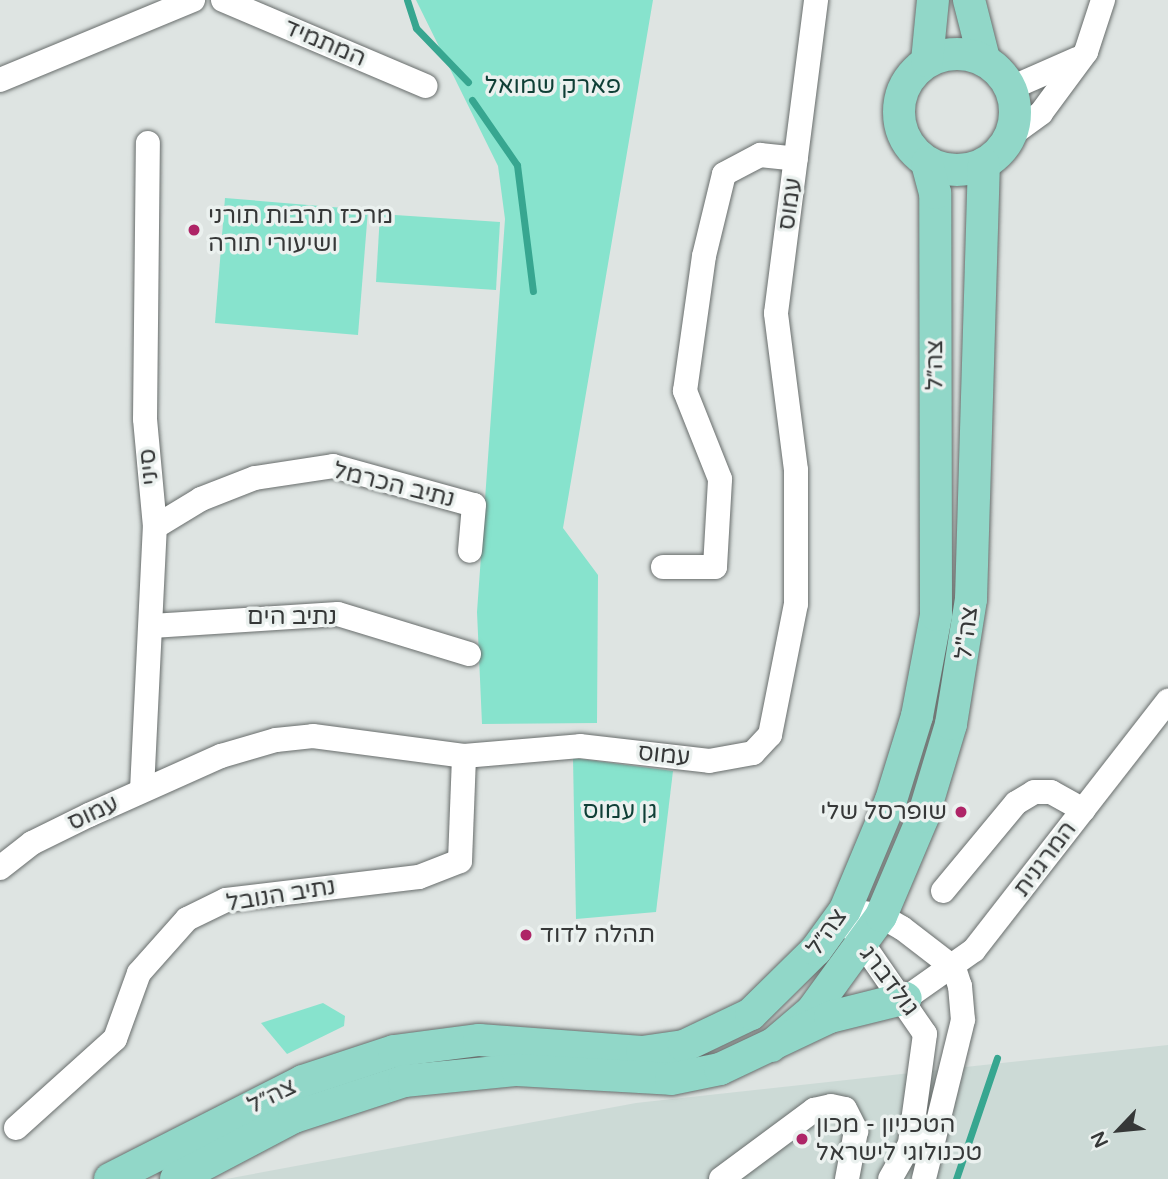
<!DOCTYPE html>
<html>
<head>
<meta charset="utf-8">
<style>
  body { margin:0 }
  #map { position:relative; width:1168px; height:1179px; overflow:hidden; background:#dee4e2; font-family:"Varela Round","Noto Sans Hebrew",sans-serif }
  div>[style] { position:absolute }
  .built>* { inset:0; background:#ccdad6 }
  .green>* { inset:0; background:#87e3cd }
  .stream>* { height:7px; margin:-3.5px; padding:0 3.5px; transform-origin:3.5px; border-radius:3.5px; background:#37a690 }
  .roads { filter:drop-shadow(0 0 2px #686d6c) drop-shadow(0 0 2px #686d6c) }
  .minor>* { height:24px; margin:-12px; padding:0 12px; transform-origin:12px; border-radius:12px; background:#fff }
  .major>* { height:32px; margin:-16px; padding:0 16px; transform-origin:16px; border-radius:16px; background:#91d7c8 }
  .major>.ring { margin:-16px; padding:0; box-sizing:content-box; background:none; border:32px solid #91d7c8; border-radius:50% }
  .dots>* { width:19px; height:19px; translate:-50% -50%; box-sizing:border-box; border:4px solid #ebf1ef; border-radius:50% }
  span { translate:-50% -50%; white-space:nowrap; text-align:center; line-height:1.15; -webkit-text-stroke:7px #ebf1ef; paint-order:stroke }
  .street-label { font-size:24px; color:#363838 }
  .park-label { font-size:24px; color:#0f3f36 }
  .poi-label { font-size:24px; color:#363838 }
  .left { translate:0 -50%; text-align:left }
  .right { translate:-100% -50%; text-align:right }
  .north { position:absolute; left:1084px; top:1095px; width:70px; height:70px; -webkit-text-stroke:5px #ebf1ef; paint-order:stroke; rotate:244deg; font-size:19px; font-weight:700; line-height:28px; text-align:center; color:#363838 }
  .north::after { content:''; display:block; margin:auto; width:24px; height:32px; background:#363838; clip-path:polygon(50% 0,100% 100%,50% 72%,0 100%) }
</style>
</head>
<body>
<div id="map">
  <div class="built">
    <i style="clip-path:polygon(1168px 1045px,1168px 1179px,226px 1179px,636px 1103px)"></i>
  </div>
  <div class="green">
    <i style="clip-path:polygon(416px 0,653px 0,563px 528px,598px 575px,597px 723px,482px 724px,477px 612px,505px 219px,498px 166px)"></i>
    <i style="clip-path:polygon(225px 198px,368px 210px,358px 335px,215px 323px)"></i>
    <i style="clip-path:polygon(380px 214px,500px 222px,496px 290px,376px 282px)"></i>
    <i style="clip-path:polygon(573px 758px,673px 771px,656px 912px,576px 919px)"></i>
    <i style="clip-path:polygon(323px 1003px,345px 1016px,344px 1026px,287px 1054px,261px 1023px)"></i>
  </div>
  <div class="stream">
    <i style="left:407px;top:0;width:29px;rotate:72deg"></i>
    <i style="left:416px;top:28px;width:75px;rotate:46.1deg"></i>
    <i style="left:472px;top:100px;width:79px;rotate:55.3deg"></i>
    <i style="left:517px;top:165px;width:127px;rotate:82.8deg"></i>
    <i style="left:956px;top:1179px;width:128px;rotate:-71.3deg"></i>
  </div>
  <div class="roads">
    <div class="minor">
      <i style="left:223px;top:0;width:220px;rotate:23deg"></i>
      <i style="left:0;top:80px;width:209px;rotate:-22.5deg"></i>
      <i style="left:1011px;top:88px;width:72px;rotate:-23.7deg"></i>
      <i style="left:1011px;top:135px;width:37px;rotate:-36deg"></i>
      <i style="left:1041px;top:113px;width:76px;rotate:-53.6deg"></i>
      <i style="left:1086px;top:52px;width:55px;rotate:-71.9deg"></i>
      <i style="left:155px;top:527px;width:54px;rotate:-31.3deg"></i>
      <i style="left:201px;top:499px;width:58px;rotate:-21.3deg"></i>
      <i style="left:255px;top:478px;width:79px;rotate:-8.7deg"></i>
      <i style="left:333px;top:466px;width:146px;rotate:15.5deg"></i>
      <i style="left:474px;top:505px;width:46px;rotate:95deg"></i>
      <i style="left:663px;top:567px;width:52px"></i>
      <i style="left:715px;top:567px;width:88px;rotate:-86.7deg"></i>
      <i style="left:720px;top:479px;width:95px;rotate:-111.7deg"></i>
      <i style="left:685px;top:391px;width:136px;rotate:-82deg"></i>
      <i style="left:704px;top:256px;width:84px;rotate:-76.3deg"></i>
      <i style="left:724px;top:174px;width:41px;rotate:-27.8deg"></i>
      <i style="left:760px;top:155px;width:36px;rotate:6deg"></i>
      <i style="left:152px;top:626px;width:186px;rotate:-3.7deg"></i>
      <i style="left:338px;top:614px;width:137px;rotate:17deg"></i>
      <i style="left:142px;top:790px;width:263px;rotate:-87.2deg"></i>
      <i style="left:155px;top:527px;width:108px;rotate:-95.3deg"></i>
      <i style="left:145px;top:419px;width:276px;rotate:-89.4deg"></i>
      <i style="left:0;top:868px;width:41px;rotate:-38deg"></i>
      <i style="left:32px;top:843px;width:64px;rotate:-26.2deg"></i>
      <i style="left:89px;top:815px;width:145px;rotate:-24.1deg"></i>
      <i style="left:221px;top:756px;width:57px;rotate:-16.2deg"></i>
      <i style="left:276px;top:740px;width:37px;rotate:-6deg"></i>
      <i style="left:313px;top:736px;width:152px;rotate:7.5deg"></i>
      <i style="left:464px;top:756px;width:116px;rotate:-4.9deg"></i>
      <i style="left:580px;top:746px;width:130px;rotate:6.6deg"></i>
      <i style="left:709px;top:761px;width:45px;rotate:-10.3deg"></i>
      <i style="left:753px;top:753px;width:25px;rotate:-47deg"></i>
      <i style="left:770px;top:735px;width:134px;rotate:-78.8deg"></i>
      <i style="left:796px;top:604px;width:134px;rotate:-90deg"></i>
      <i style="left:796px;top:470px;width:158px;rotate:-97.3deg"></i>
      <i style="left:776px;top:313px;width:316px;rotate:-82.7deg"></i>
      <i style="left:943px;top:891px;width:114px;rotate:-50.3deg"></i>
      <i style="left:1016px;top:803px;width:21px;rotate:-31deg"></i>
      <i style="left:1034px;top:792px;width:17px"></i>
      <i style="left:1051px;top:792px;width:37px;rotate:29deg"></i>
      <i style="left:845px;top:910px;width:36px;rotate:9deg"></i>
      <i style="left:881px;top:916px;width:24px;rotate:30deg"></i>
      <i style="left:902px;top:928px;width:66px;rotate:37.6deg"></i>
      <i style="left:954px;top:968px;width:19px;rotate:72deg"></i>
      <i style="left:960px;top:986px;width:34px;rotate:85deg"></i>
      <i style="left:963px;top:1020px;width:164px;rotate:103.8deg"></i>
      <i style="left:854px;top:931px;width:125px;rotate:55.4deg"></i>
      <i style="left:925px;top:1034px;width:111px;rotate:97.8deg"></i>
      <i style="left:910px;top:1144px;width:40px;rotate:119.7deg"></i>
      <i style="left:906px;top:998px;width:83px;rotate:-35.2deg"></i>
      <i style="left:974px;top:950px;width:316px;rotate:-52.1deg"></i>
      <i style="left:16px;top:1128px;width:133px;rotate:-42deg"></i>
      <i style="left:115px;top:1039px;width:70px;rotate:-70deg"></i>
      <i style="left:139px;top:973px;width:72px;rotate:-48.4deg"></i>
      <i style="left:187px;top:919px;width:43px;rotate:-26deg"></i>
      <i style="left:226px;top:900px;width:194px;rotate:-6.8deg"></i>
      <i style="left:419px;top:877px;width:44px;rotate:-21.3deg"></i>
      <i style="left:460px;top:861px;width:105px;rotate:-87.8deg"></i>
      <i style="left:721px;top:1179px;width:116px;rotate:-36.6deg"></i>
      <i style="left:814px;top:1110px;width:17px;rotate:-13deg"></i>
      <i style="left:831px;top:1106px;width:14px;rotate:12deg"></i>
      <i style="left:845px;top:1109px;width:25px;rotate:63deg"></i>
      <i style="left:856px;top:1131px;width:49px;rotate:100.6deg"></i>
    </div>
    <div class="major">
      <i style="left:969px;top:0;width:61px;rotate:75.7deg"></i>
      <i class="ring" style="left:899px;top:54px;width:84px;height:84px"></i>
      <i style="left:927px;top:61px;width:61px;rotate:-84.4deg"></i>
      <i style="left:771px;top:1046px;width:54px;rotate:-40.5deg"></i>
      <i style="left:812px;top:1011px;width:117px;rotate:-54deg"></i>
      <i style="left:881px;top:916px;width:108px;rotate:-67deg"></i>
      <i style="left:923px;top:817px;width:97px;rotate:-73.2deg"></i>
      <i style="left:951px;top:724px;width:127px;rotate:-80.9deg"></i>
      <i style="left:971px;top:599px;width:435px;rotate:-88.3deg"></i>
      <i style="left:110px;top:1179px;width:216px;rotate:-26.9deg"></i>
      <i style="left:303px;top:1081px;width:96px;rotate:-18.2deg"></i>
      <i style="left:394px;top:1051px;width:86px;rotate:-7.4deg"></i>
      <i style="left:479px;top:1040px;width:163px;rotate:4.2deg"></i>
      <i style="left:642px;top:1052px;width:42px;rotate:-8.1deg"></i>
      <i style="left:684px;top:1046px;width:74px;rotate:-25.5deg"></i>
      <i style="left:751px;top:1014px;width:91px;rotate:-44.6deg"></i>
      <i style="left:816px;top:950px;width:49px;rotate:-54.1deg"></i>
      <i style="left:845px;top:910px;width:119px;rotate:-67.3deg"></i>
      <i style="left:891px;top:800px;width:88px;rotate:-72.8deg"></i>
      <i style="left:917px;top:716px;width:103px;rotate:-79.3deg"></i>
      <i style="left:936px;top:615px;width:422px;rotate:-90.1deg"></i>
      <i style="left:935px;top:193px;width:31px;rotate:-105deg"></i>
      <i style="left:176px;top:1179px;width:133px;rotate:-27.7deg"></i>
      <i style="left:294px;top:1117px;width:116px;rotate:-18.1deg"></i>
      <i style="left:404px;top:1081px;width:114px;rotate:-5.6deg"></i>
      <i style="left:517px;top:1070px;width:154px;rotate:3.3deg"></i>
      <i style="left:671px;top:1079px;width:50px;rotate:-11.5deg"></i>
      <i style="left:720px;top:1069px;width:122px;rotate:-25.3deg"></i>
      <i style="left:830px;top:1017px;width:78px;rotate:-14deg"></i>
    </div>
  </div>
  <div class="dots">
    <i style="left:194px;top:230px;background:#ae2567"></i>
    <i style="left:961px;top:812px;background:#ae2567"></i>
    <i style="left:526px;top:935px;background:#ae2567"></i>
    <i style="left:802px;top:1139px;background:#ae2567"></i>
  </div>
  <div class="street-label">
    <span style="left:325px;top:43px;rotate:23deg">המתמיד</span>
    <span style="left:790px;top:204px;rotate:-82deg">עמוס</span>
    <span style="left:935px;top:365px;rotate:-90deg">צה״ל</span>
    <span style="left:149px;top:467px;rotate:-96deg">סיני</span>
    <span style="left:394px;top:485px;rotate:14deg">נתיב הכרמל</span>
    <span style="left:292px;top:617px">נתיב הים</span>
    <span style="left:967px;top:633px;rotate:-83deg">צה"ל</span>
    <span style="left:664px;top:755px;rotate:6deg">עמוס</span>
    <span style="left:93px;top:813px;rotate:-25deg">עמוס</span>
    <span style="left:1045px;top:859px;rotate:-53deg">המרגנית</span>
    <span style="left:281px;top:895px;rotate:-9deg">נתיב הנובל</span>
    <span style="left:827px;top:932px;rotate:-55deg">צה״ל</span>
    <span style="left:889px;top:981px;rotate:53deg">גולדברג</span>
    <span style="left:272px;top:1096px;rotate:-26deg">צה״ל</span>
  </div>
  <div class="park-label">
    <span style="left:553px;top:86px">פארק שמואל</span>
    <span style="left:620px;top:811px">גן עמוס</span>
  </div>
  <div class="poi-label">
    <span class="left" style="left:208px;top:230px">מרכז תרבות תורני<br>ושיעורי תורה</span>
    <span class="right" style="left:947px;top:812px">שופרסל שלי</span>
    <span class="left" style="left:540px;top:935px">תהלה לדוד</span>
    <span class="left" style="left:816px;top:1139px">הטכניון - מכון<br>טכנולוגי לישראל</span>
  </div>
  <div class="north">N</div>
</div>
</body>
</html>
